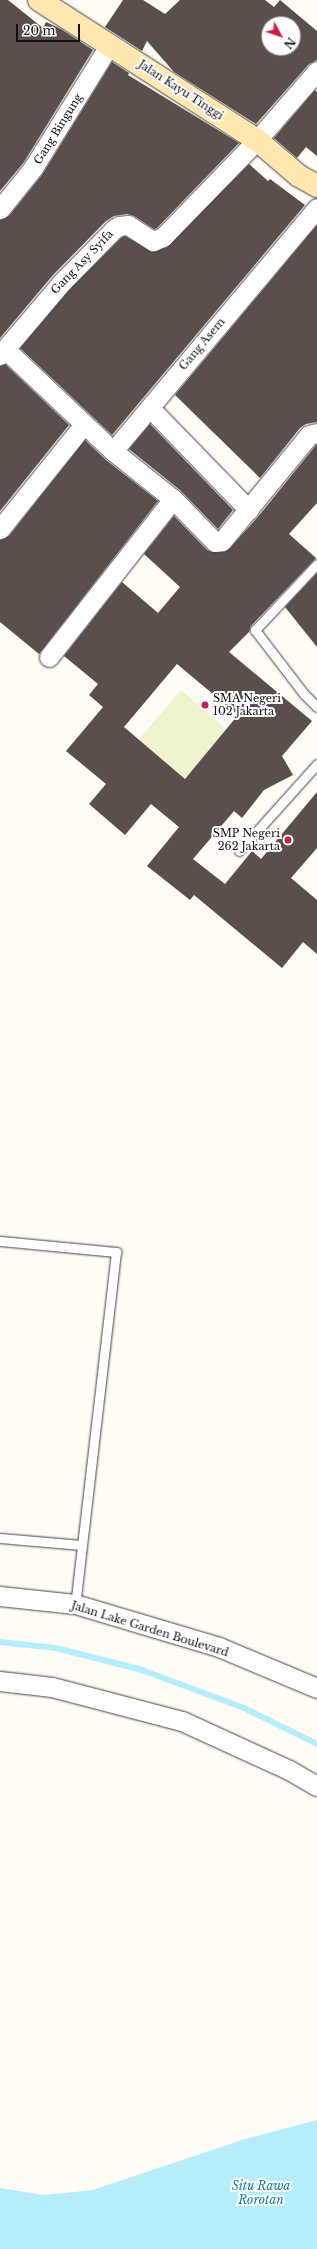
<!DOCTYPE html>
<html>
<head>
<meta charset="utf-8">
<style>
  body { margin:0 }
  #map { position:relative; width:317px; height:2249px; overflow:hidden; background:#fffbf5; font-family:"Libre Baskerville",serif }
  div>[style] { position:absolute }
  .pitch>* { inset:0; background:#eef4cd }
  .water>* { inset:0; background:#b5eefa }
  .stream>* { height:6px; margin:-3px; padding:0 3px; transform-origin:3px; border-radius:3px; background:#b5eefa }
  .building>* { inset:0; background:#5a4f4c }
  .roads { filter:drop-shadow(0 0 1px #444) drop-shadow(0 0 1px #444) }
  .lane>* { height:9px; margin:-4.5px; padding:0 4.5px; transform-origin:4.5px; border-radius:4.5px; background:#fff }
  .street>* { height:19px; margin:-9.5px; padding:0 9.5px; transform-origin:9.5px; border-radius:9.5px; background:#fff }
  .secondary>* { height:22px; margin:-11px; padding:0 11px; transform-origin:11px; border-radius:11px; background:#ffe7b0 }
  .dots>* { width:11px; height:11px; translate:-50% -50%; box-sizing:border-box; border:2px solid #fff; border-radius:50% }
  span { translate:-50% -50%; white-space:nowrap; text-align:center; line-height:1.15; -webkit-text-stroke:4px #fff; paint-order:stroke }
  .street-label { font-size:11px; color:#111 }
  .poi-label { font-size:11px; color:#111 }
  .left { translate:0 -50%; text-align:left }
  .right { translate:-100% -50%; text-align:right }
  .water-label { font-size:12px; color:#0f7c9e; font-style:italic }
  .north { position:absolute; left:261px; top:16px; width:40px; height:40px; box-sizing:border-box; background:#fff; border:1px solid #a0a0a0; border-radius:50%; rotate:130deg; font-size:11px; font-weight:700; line-height:16px; text-align:center; color:#111 }
  .north::after { content:''; display:block; margin:auto; width:14px; height:18px; background:#cc1d48; clip-path:polygon(50% 0,100% 100%,50% 72%,0 100%) }
  .scale { position:absolute; left:16px; top:24px; width:64px; height:18px; box-sizing:border-box; border:2px solid #111; border-top:0; padding-left:5px; font-size:12px; line-height:14px; white-space:nowrap; color:#111; -webkit-text-stroke:3px #fff; paint-order:stroke }
</style>
</head>
<body>
<div id="map">
  <div class="pitch">
    <i style="clip-path:polygon(181px 690px,232px 734px,186px 787px,135px 744px)"></i>
  </div>
  <div class="water">
    <i style="clip-path:polygon(317px 2120px,317px 2249px,0 2249px,0 2188px,44px 2195px,93px 2190px,245px 2139px)"></i>
  </div>
  <div class="stream">
    <i style="left:0;top:1642px;width:56px;rotate:6.1deg"></i>
    <i style="left:56px;top:1648px;width:89px;rotate:14.3deg"></i>
    <i style="left:142px;top:1670px;width:109px;rotate:20.4deg"></i>
    <i style="left:244px;top:1708px;width:81px;rotate:26.3deg"></i>
  </div>
  <div class="building">
    <i style="clip-path:polygon(0 0,8px 0,43px 28px,46px 22px,61px 29px,93px 50px,24px 162px,0 191px)"></i>
    <i style="clip-path:polygon(evenodd,123px 0,143px 0,165px 14px,180px 0,265px 0,274px 7px,280px 0,317px 31px,317px 60px,309px 64px,256px 124px,174px 72px,147px 41px,142px 51px,105px 27px,123px 0,269px 24px,293px 24px,293px 48px,269px 48px,269px 24px)"></i>
    <i style="clip-path:polygon(112px 62px,129px 73px,128px 75px,239px 143px,157px 228px,154px 229px,134px 216px,127px 214px,114px 216px,106px 221px,53px 275px,0 338px,0 220px,9px 216px,42px 175px)"></i>
    <i style="clip-path:polygon(315px 90px,317px 92px,317px 156px,306px 147px,297px 158px,274px 138px)"></i>
    <i style="clip-path:polygon(249px 164px,268px 181px,270px 179px,305px 205px,112px 435px,20px 348px,69px 290px,121px 238px,125px 236px,152px 252px,167px 247px)"></i>
    <i style="clip-path:polygon(317px 225px,317px 422px,306px 424px,300px 428px,260px 478px,175px 395px)"></i>
    <i style="clip-path:polygon(5px 364px,69px 425px,0 511px,0 366px)"></i>
    <i style="clip-path:polygon(150px 424px,233px 510px,218px 529px,180px 490px,129px 449px)"></i>
    <i style="clip-path:polygon(85px 440px,106px 460px,158px 501px,39px 654px,0 622px,0 540px,9px 536px)"></i>
    <i style="clip-path:polygon(evenodd,317px 444px,317px 503px,289px 534px,316px 558px,251px 626px,249px 632px,229px 652px,312px 721px,282px 756px,293px 775px,264px 790px,242px 818px,234px 811px,193px 859px,225px 884px,252px 851px,261px 859px,317px 792px,317px 848px,291px 878px,317px 900px,317px 954px,303px 942px,282px 968px,194px 895px,190px 900px,147px 866px,179px 827px,151px 804px,125px 835px,89px 804px,106px 784px,66px 751px,103px 707px,89px 695px,98px 684px,64px 656px,122px 582px,158px 613px,180px 587px,144px 554px,174px 516px,207px 550px,212px 552px,224px 552px,230px 548px,257px 518px,317px 444px,177px 664px,238px 715px,185px 779px,124px 727px,177px 664px)"></i>
    <i style="clip-path:polygon(317px 573px,317px 647px,285px 607px)"></i>
  </div>
  <div class="roads">
    <div class="lane">
      <i style="left:317px;top:564px;width:91px;rotate:133.2deg"></i>
      <i style="left:255px;top:630px;width:81px;rotate:52.6deg"></i>
      <i style="left:304px;top:694px;width:18px;rotate:45deg"></i>
      <i style="left:239px;top:851px;width:117px;rotate:-48.1deg"></i>
      <i style="left:0;top:1241px;width:117px;rotate:5.4deg"></i>
      <i style="left:116px;top:1252px;width:354px;rotate:96.6deg"></i>
      <i style="left:0;top:1538px;width:82px;rotate:4.9deg"></i>
    </div>
    <div class="street">
      <i style="left:0;top:209px;width:53px;rotate:-51.2deg"></i>
      <i style="left:33px;top:168px;width:146px;rotate:-58.2deg"></i>
      <i style="left:5px;top:349px;width:149px;rotate:43.4deg"></i>
      <i style="left:113px;top:451px;width:77px;rotate:38.7deg"></i>
      <i style="left:173px;top:499px;width:60px;rotate:45.7deg"></i>
      <i style="left:215px;top:542px;width:7px;rotate:-8deg"></i>
      <i style="left:222px;top:541px;width:137px;rotate:-50.6deg"></i>
      <i style="left:309px;top:435px;width:8px;rotate:-14deg"></i>
      <i style="left:0;top:355px;width:94px;rotate:-49.7deg"></i>
      <i style="left:61px;top:283px;width:76px;rotate:-45.5deg"></i>
      <i style="left:114px;top:229px;width:6px;rotate:-31deg"></i>
      <i style="left:119px;top:226px;width:9px;rotate:-6deg"></i>
      <i style="left:128px;top:225px;width:30px;rotate:33deg"></i>
      <i style="left:153px;top:241px;width:11px;rotate:-22deg"></i>
      <i style="left:163px;top:237px;width:135px;rotate:-45.9deg"></i>
      <i style="left:257px;top:140px;width:91px;rotate:-49deg"></i>
      <i style="left:150px;top:408px;width:142px;rotate:45.9deg"></i>
      <i style="left:113px;top:451px;width:317px;rotate:-50deg"></i>
      <i style="left:0;top:529px;width:134px;rotate:-51.3deg"></i>
      <i style="left:49px;top:657px;width:201px;rotate:-51.9deg"></i>
      <i style="left:0;top:1596px;width:75px;rotate:6.1deg"></i>
      <i style="left:75px;top:1604px;width:150px;rotate:16.6deg"></i>
      <i style="left:219px;top:1647px;width:106px;rotate:22.7deg"></i>
      <i style="left:0;top:1681px;width:52px;rotate:6.6deg"></i>
      <i style="left:52px;top:1687px;width:134px;rotate:14.7deg"></i>
      <i style="left:182px;top:1721px;width:118px;rotate:24.6deg"></i>
      <i style="left:289px;top:1770px;width:32px;rotate:30deg"></i>
    </div>
    <div class="secondary">
      <i style="left:39px;top:0;width:259px;rotate:32.7deg"></i>
      <i style="left:257px;top:140px;width:55px;rotate:40.6deg"></i>
      <i style="left:299px;top:176px;width:21px;rotate:29deg"></i>
    </div>
  </div>
  <div class="dots">
    <i style="left:205px;top:705px;background:#cc1d48"></i>
    <i style="left:288px;top:840px;background:#cc1d48"></i>
  </div>
  <div class="street-label">
    <span style="left:181px;top:90px;rotate:33deg">Jalan Kayu Tinggi</span>
    <span style="left:58px;top:129px;rotate:-58deg">Gang Bingung</span>
    <span style="left:82px;top:262px;rotate:-46deg">Gang Asy Syifa</span>
    <span style="left:202px;top:344px;rotate:-50deg">Gang Asem</span>
    <span style="left:150px;top:1629px;rotate:17deg">Jalan Lake Garden Boulevard</span>
  </div>
  <div class="poi-label">
    <span class="left" style="left:213px;top:705px">SMA Negeri<br>102 Jakarta</span>
    <span class="right" style="left:280px;top:840px">SMP Negeri<br>262 Jakarta</span>
  </div>
  <div class="water-label">
    <span style="left:261px;top:2193px">Situ Rawa<br>Rorotan</span>
  </div>
  <div class="north">N</div>
  <div class="scale">20 m</div>
</div>
</body>
</html>
